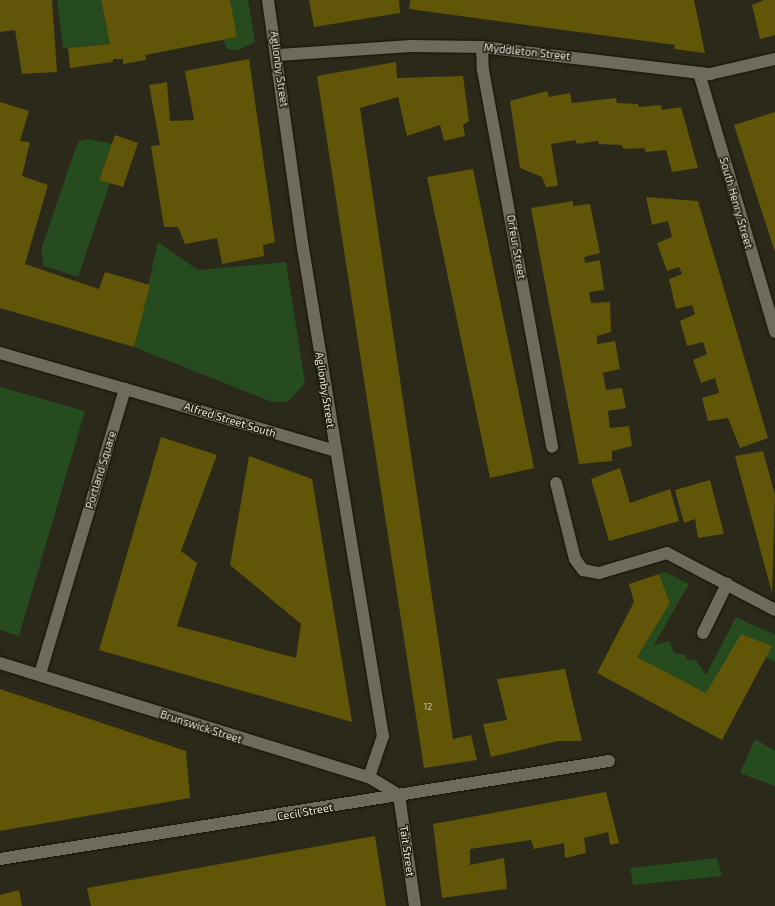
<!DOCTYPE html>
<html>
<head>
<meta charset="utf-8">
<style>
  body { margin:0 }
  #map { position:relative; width:775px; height:906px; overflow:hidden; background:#2b291a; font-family:"Exo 2",sans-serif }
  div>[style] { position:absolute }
  .green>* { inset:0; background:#264b1f }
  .building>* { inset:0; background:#615508 }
  .roads { filter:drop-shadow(0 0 1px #141104) drop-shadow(0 0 1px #141104) }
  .minor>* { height:12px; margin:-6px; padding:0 6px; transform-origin:6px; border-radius:6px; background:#6e6b5a }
  .tertiary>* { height:12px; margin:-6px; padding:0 6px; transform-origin:6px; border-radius:6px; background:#6e6b5a }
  span { translate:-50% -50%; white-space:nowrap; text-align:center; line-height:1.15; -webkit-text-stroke:3px #221f10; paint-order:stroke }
  .number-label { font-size:9px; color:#c6c1a7 }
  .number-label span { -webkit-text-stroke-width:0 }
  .street-label { font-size:11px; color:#e7e5dc }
</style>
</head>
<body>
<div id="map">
  <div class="green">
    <i style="clip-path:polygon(57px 0,101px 0,110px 44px,63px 48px)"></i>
    <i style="clip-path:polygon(230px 0,248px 0,255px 42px,238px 50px,227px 49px,223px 40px,236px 37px)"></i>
    <i style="clip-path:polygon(90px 139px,112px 144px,99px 179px,110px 183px,78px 277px,44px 266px,41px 250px,76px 147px,79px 141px)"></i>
    <i style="clip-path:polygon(158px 242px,198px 270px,286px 262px,305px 383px,288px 402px,272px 402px,134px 347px)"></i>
    <i style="clip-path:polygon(0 387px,85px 411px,19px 636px,0 630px)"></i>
    <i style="clip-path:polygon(665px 572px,689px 584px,654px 645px,670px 641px,674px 653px,685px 655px,687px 660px,696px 660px,706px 675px,736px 617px,775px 635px,775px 662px,765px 657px,706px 693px,637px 657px,670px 603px,659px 574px)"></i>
    <i style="clip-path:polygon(755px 739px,775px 751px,775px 786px,740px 773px)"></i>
    <i style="clip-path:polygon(717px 858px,722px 876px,633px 885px,630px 868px)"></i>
  </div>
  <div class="building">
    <i style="clip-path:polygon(0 0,52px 0,57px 72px,22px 74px,15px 30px,0 32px)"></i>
    <i style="clip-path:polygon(101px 0,230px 0,237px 37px,145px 55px,146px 60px,123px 64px,123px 59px,113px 59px,113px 62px,70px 68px,68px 48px,110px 44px)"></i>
    <i style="clip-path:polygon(309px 0,399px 0,400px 13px,314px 27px)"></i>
    <i style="clip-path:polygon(410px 0,694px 0,705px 53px,674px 49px,675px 45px,409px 9px)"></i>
    <i style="clip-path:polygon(764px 0,775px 0,775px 35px,760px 39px,752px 5px)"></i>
    <i style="clip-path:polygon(249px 59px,275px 242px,263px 245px,264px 256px,222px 264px,217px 238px,185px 244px,178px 227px,164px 227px,151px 146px,160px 145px,149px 85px,167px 82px,170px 121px,194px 120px,185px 71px)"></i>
    <i style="clip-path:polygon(396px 62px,397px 78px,463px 76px,469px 121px,463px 125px,465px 136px,444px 141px,440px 125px,407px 136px,398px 97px,360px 108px,453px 739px,471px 735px,477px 760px,424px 768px,317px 76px)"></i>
    <i style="clip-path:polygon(547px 91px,549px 97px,570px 93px,572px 103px,616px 98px,617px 103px,638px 104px,639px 107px,661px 105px,662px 110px,681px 107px,698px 168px,672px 172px,666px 150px,646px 152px,644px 148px,624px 149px,621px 145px,599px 144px,598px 141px,577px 144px,575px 140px,551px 144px,558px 186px,546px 187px,542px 177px,520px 168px,510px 101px)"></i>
    <i style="clip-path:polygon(0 102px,29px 111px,20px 141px,30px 142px,22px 176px,48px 185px,25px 264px,99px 289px,105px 272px,150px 285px,134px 347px,0 308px)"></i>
    <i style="clip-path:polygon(775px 112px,775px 252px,734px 125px)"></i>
    <i style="clip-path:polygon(115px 135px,138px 143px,123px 187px,99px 180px)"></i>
    <i style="clip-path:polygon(473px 169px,534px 468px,490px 478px,427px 177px)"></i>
    <i style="clip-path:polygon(646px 197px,698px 201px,768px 438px,740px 448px,728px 418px,708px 421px,702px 398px,719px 393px,715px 378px,701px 383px,693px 360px,707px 354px,703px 342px,687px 346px,680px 321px,695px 314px,692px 305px,676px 309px,669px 279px,682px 274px,679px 267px,667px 271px,657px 243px,672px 237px,668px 221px,652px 225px)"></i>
    <i style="clip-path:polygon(573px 201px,573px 206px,590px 204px,600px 253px,584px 257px,585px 263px,600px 260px,604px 290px,589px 292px,591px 303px,610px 302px,611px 332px,597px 336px,597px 344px,615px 341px,620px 369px,603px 373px,606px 390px,622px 388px,626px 408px,608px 411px,610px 428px,629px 426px,632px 446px,612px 451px,612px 461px,579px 464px,531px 208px)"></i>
    <i style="clip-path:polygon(161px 437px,217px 455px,181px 551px,197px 563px,177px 626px,296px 658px,301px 624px,230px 565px,249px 456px,312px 479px,352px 722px,99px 650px)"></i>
    <i style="clip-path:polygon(763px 451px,775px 495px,772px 593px,735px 456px)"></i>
    <i style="clip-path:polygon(620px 468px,630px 503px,670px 489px,679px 521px,609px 541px,591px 479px)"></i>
    <i style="clip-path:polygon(710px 480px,724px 534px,698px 538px,695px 519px,684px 523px,675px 490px)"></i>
    <i style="clip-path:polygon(659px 574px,670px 603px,637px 657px,706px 693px,741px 634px,772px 646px,722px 740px,597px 673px,634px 602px,629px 584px)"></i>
    <i style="clip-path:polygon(565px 669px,582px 741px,558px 741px,491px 757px,483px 724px,507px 720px,497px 679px)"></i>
    <i style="clip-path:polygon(0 689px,186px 751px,190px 798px,0 831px)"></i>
    <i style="clip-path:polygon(606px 792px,619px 843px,610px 845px,608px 832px,584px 838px,586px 853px,565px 858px,564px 843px,534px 849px,531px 840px,470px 849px,470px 865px,504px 858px,507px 889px,442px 898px,433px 824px)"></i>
    <i style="clip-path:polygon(375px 836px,386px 906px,91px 906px,87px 888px)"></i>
    <i style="clip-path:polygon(19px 890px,22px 906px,0 906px,0 895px)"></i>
  </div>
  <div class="roads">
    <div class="minor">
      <i style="left:482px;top:47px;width:23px;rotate:88deg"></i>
      <i style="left:483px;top:70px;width:383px;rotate:79.6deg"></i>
      <i style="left:699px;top:73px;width:270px;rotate:73.6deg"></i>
      <i style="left:0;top:353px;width:130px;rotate:16.1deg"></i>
      <i style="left:125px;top:389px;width:298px;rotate:106.6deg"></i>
      <i style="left:125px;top:389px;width:219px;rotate:16.4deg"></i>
      <i style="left:556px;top:483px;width:78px;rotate:76deg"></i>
      <i style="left:575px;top:559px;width:14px;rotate:54deg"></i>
      <i style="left:583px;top:570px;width:16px;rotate:11deg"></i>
      <i style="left:599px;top:573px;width:71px;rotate:-16.4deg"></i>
      <i style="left:667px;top:553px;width:122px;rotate:27.8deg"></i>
      <i style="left:703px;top:633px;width:55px;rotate:-63.9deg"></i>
      <i style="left:0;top:859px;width:617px;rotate:-9.14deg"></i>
    </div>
    <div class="tertiary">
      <i style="left:268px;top:0;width:250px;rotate:82deg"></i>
      <i style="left:303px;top:248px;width:495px;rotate:80.7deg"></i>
      <i style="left:383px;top:736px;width:43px;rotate:108.9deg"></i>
      <i style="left:278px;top:55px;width:133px;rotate:-3.9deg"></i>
      <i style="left:411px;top:46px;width:71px;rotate:0.8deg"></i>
      <i style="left:482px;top:47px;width:230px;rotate:6.8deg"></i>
      <i style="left:710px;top:74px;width:67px;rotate:-13deg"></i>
      <i style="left:0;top:663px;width:386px;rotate:17.2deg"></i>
      <i style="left:369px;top:777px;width:35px;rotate:31deg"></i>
      <i style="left:399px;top:795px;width:112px;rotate:81.8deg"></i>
    </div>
  </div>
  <div class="number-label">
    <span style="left:428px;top:707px">12</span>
  </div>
  <div class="street-label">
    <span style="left:527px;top:52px;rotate:6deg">Myddleton Street</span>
    <span style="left:279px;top:69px;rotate:82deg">Aglionby Street</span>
    <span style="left:736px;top:203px;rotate:74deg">South Henry Street</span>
    <span style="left:516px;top:247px;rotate:80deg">Orfeur Street</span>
    <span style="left:325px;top:390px;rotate:81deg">Aglionby Street</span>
    <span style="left:230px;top:420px;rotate:17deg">Alfred Street South</span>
    <span style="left:101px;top:470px;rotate:-73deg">Portland Square</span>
    <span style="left:201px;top:727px;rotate:18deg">Brunswick Street</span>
    <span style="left:305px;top:812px;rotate:-10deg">Cecil Street</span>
    <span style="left:407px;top:851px;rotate:82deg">Tait Street</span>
  </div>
</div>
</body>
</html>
